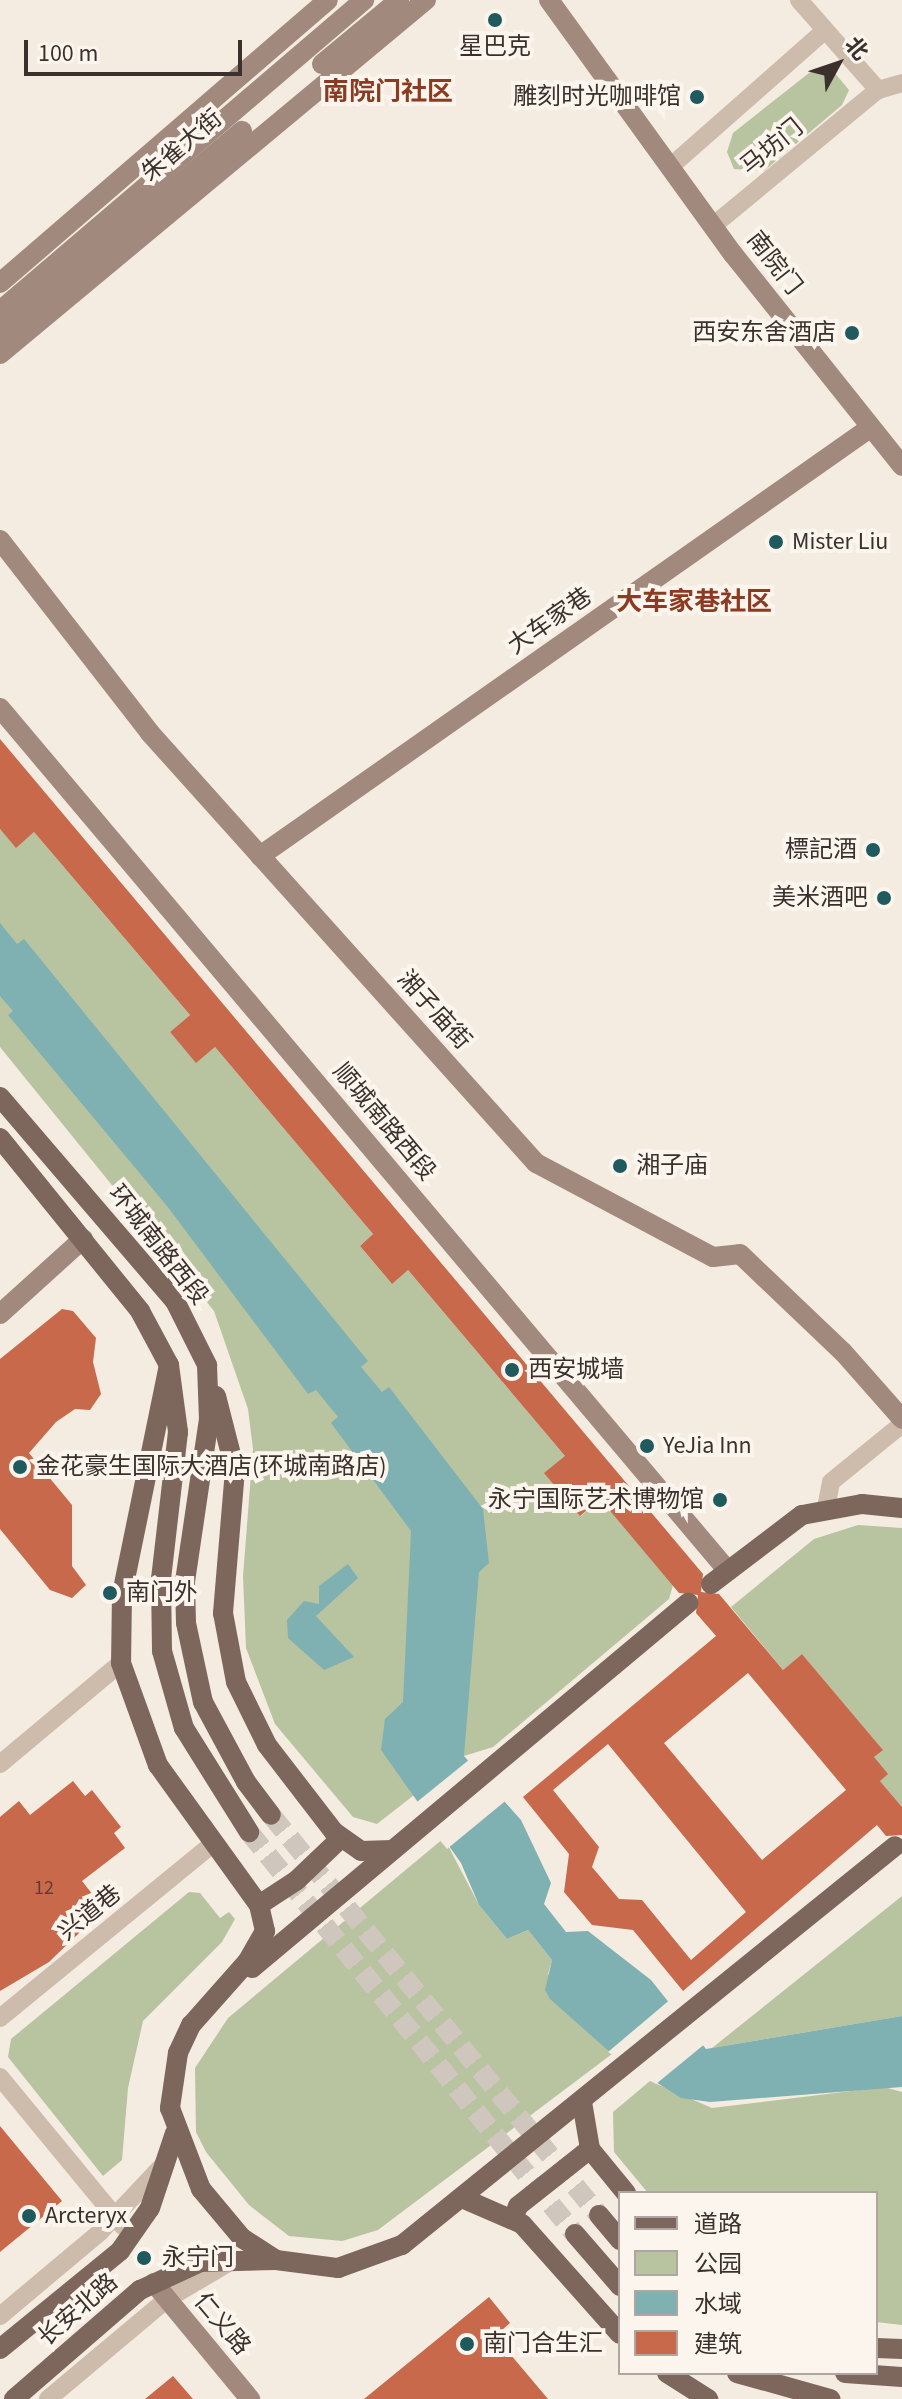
<!DOCTYPE html>
<html>
<head>
<meta charset="utf-8">
<style>
  body { margin:0 }
  #map { position:relative; width:902px; height:2399px; overflow:hidden; background:#f4ebe1; font-family:"Source Sans 3","Noto Sans SC",sans-serif }
  div>[style] { position:absolute }
  .green>* { inset:0; background:#b8c4a0 }
  .water>* { inset:0; background:#7fb0b2 }
  .pier>* { inset:0; background:#f4ebe1 }
  .building>* { inset:0; background:#c8694b }
  .primary-tunnel>* { height:20px; margin-top:-10px; transform-origin:0; background:repeating-linear-gradient(90deg,#cfc6bd 0 20px,transparent 0 30px) }
  .street>* { height:18px; margin:-9px; padding:0 9px; transform-origin:9px; border-radius:9px; background:#cdbbac }
  .secondary>* { height:20px; margin:-10px; padding:0 10px; transform-origin:10px; border-radius:10px; background:#a18a7d }
  .primary>* { height:20px; margin:-10px; padding:0 10px; transform-origin:10px; border-radius:10px; background:#7d675c }
  .dots>* { width:22px; height:22px; translate:-50% -50%; box-sizing:border-box; border:4px solid #fbf5ee; border-radius:50% }
  span { translate:-50% -50%; white-space:nowrap; text-align:center; line-height:1.15; -webkit-text-stroke:8px #fbf5ee; paint-order:stroke }
  .number-label { font-size:20px; color:#5e3e33 }
  .number-label span { -webkit-text-stroke-width:0 }
  .poi-label { font-size:24px; color:#3b302b }
  .right { translate:-100% -50%; text-align:right }
  .left { translate:0 -50%; text-align:left }
  .street-label { font-size:24px; color:#3b302b }
  .neighbourhood-label { font-size:26px; color:#8c3b22; font-weight:700 }
  .legend { position:absolute; left:618px; top:2191px; width:260px; height:184px; box-sizing:border-box; background:#fbf5ee; border:2px solid #aea6a0; margin:0; padding:10px 14px; list-style:none; font-size:24px; color:#3b302b }
  .legend li { display:flex; align-items:center; gap:16px; height:40px }
  .legend b { width:40px; border:2px solid #aea6a0 }
  .north { position:absolute; left:798px; top:24px; width:80px; height:80px; -webkit-text-stroke:6px #fbf5ee; paint-order:stroke; rotate:50deg; font-size:22px; font-weight:700; line-height:32px; text-align:center; color:#3b302b }
  .north::after { content:''; display:block; margin:auto; width:28px; height:36px; background:#3b302b; clip-path:polygon(50% 0,100% 100%,50% 72%,0 100%) }
  .scale { position:absolute; left:24px; top:40px; width:218px; height:36px; box-sizing:border-box; border:4px solid #3b302b; border-top:0; padding-left:10px; font-size:24px; line-height:28px; white-space:nowrap; color:#3b302b; -webkit-text-stroke:6px #fbf5ee; paint-order:stroke }
</style>
</head>
<body>
<div id="map">
  <div class="green">
    <i style="clip-path:polygon(828px 65px,849px 90px,842px 105px,764px 171px,734px 169px,727px 152px,733px 133px,814px 69px)"></i>
    <i style="clip-path:polygon(0 829px,16px 847px,34px 832px,190px 1015px,170px 1032px,196px 1062px,215px 1047px,373px 1234px,360px 1246px,391px 1283px,408px 1270px,565px 1456px,570px 1504px,581px 1516px,600px 1499px,673px 1585px,669px 1599px,493px 1747px,464px 1756px,377px 1824px,353px 1817px,275px 1724px,246px 1648px,243px 1576px,253px 1449px,248px 1409px,214px 1311px,0 1047px)"></i>
    <i style="clip-path:polygon(858px 1525px,902px 1528px,902px 1807px,880px 1781px,874px 1757px,882px 1749px,802px 1654px,783px 1670px,731px 1607px,814px 1539px)"></i>
    <i style="clip-path:polygon(444px 1838px,479px 1905px,507px 1939px,528px 1930px,552px 1960px,548px 1974px,612px 2054px,378px 2230px,342px 2241px,289px 2236px,249px 2205px,206px 2152px,196px 2132px,195px 2068px,228px 2018px)"></i>
    <i style="clip-path:polygon(189px 1892px,200px 1893px,220px 1918px,229px 1912px,235px 1919px,222px 1942px,143px 2021px,128px 2088px,122px 2160px,103px 2176px,8px 2057px,11px 2039px)"></i>
    <i style="clip-path:polygon(902px 1896px,902px 2016px,712px 2048px)"></i>
    <i style="clip-path:polygon(650px 2081px,712px 2108px,884px 2087px,902px 2092px,902px 2325px,876px 2322px,876px 2193px,648px 2193px,614px 2152px,613px 2112px)"></i>
  </div>
  <div class="water">
    <i style="clip-path:polygon(0 923px,17px 944px,24px 939px,368px 1361px,361px 1367px,382px 1392px,389px 1387px,483px 1509px,489px 1563px,479px 1572px,464px 1756px,521px 1820px,551px 1883px,544px 1904px,566px 1932px,588px 1931px,651px 1980px,706px 2049px,902px 2016px,902px 2087px,710px 2102px,681px 2098px,612px 2054px,550px 1999px,545px 1990px,552px 1960px,528px 1930px,507px 1939px,479px 1905px,461px 1863px,381px 1750px,385px 1719px,403px 1702px,411px 1531px,331px 1423px,338px 1417px,316px 1390px,308px 1394px,167px 1206px,8px 1015px,13px 1011px,0 996px)"></i>
    <i style="clip-path:polygon(348px 1564px,358px 1578px,316px 1616px,354px 1657px,324px 1670px,288px 1638px,287px 1620px,304px 1601px,319px 1604px,319px 1586px)"></i>
  </div>
  <div class="pier">
    <i style="clip-path:polygon(470px 1759px,509px 1798px,447px 1849px,412px 1806px)"></i>
    <i style="clip-path:polygon(672px 1998px,706px 2043px,656px 2084px,608px 2052px)"></i>
  </div>
  <div class="building">
    <i style="clip-path:polygon(evenodd,0 739px,703px 1574px,701px 1592px,719px 1594px,783px 1670px,802px 1654px,883px 1750px,874px 1757px,888px 1774px,880px 1781px,902px 1807px,902px 1835px,886px 1836px,877px 1825px,683px 1991px,633px 1930px,592px 1925px,564px 1892px,569px 1854px,523px 1797px,716px 1636px,696px 1613px,698px 1595px,679px 1593px,600px 1499px,580px 1516px,544px 1473px,565px 1456px,408px 1270px,392px 1284px,360px 1246px,373px 1234px,215px 1047px,196px 1063px,170px 1032px,190px 1015px,34px 832px,16px 848px,0 829px,0 739px,748px 1673px,846px 1790px,762px 1860px,664px 1743px,748px 1673px,0 739px,608px 1744px,746px 1912px,691px 1960px,642px 1900px,619px 1899px,592px 1867px,599px 1847px,553px 1790px,608px 1744px)"></i>
    <i style="clip-path:polygon(62px 1309px,73px 1311px,96px 1338px,93px 1362px,101px 1394px,90px 1410px,75px 1409px,56px 1422px,29px 1453px,72px 1505px,72px 1566px,86px 1585px,72px 1598px,50px 1590px,0 1529px,0 1359px)"></i>
    <i style="clip-path:polygon(73px 1781px,85px 1796px,92px 1790px,121px 1827px,114px 1833px,125px 1848px,82px 1881px,104px 1909px,49px 1962px,0 1991px,0 1817px,19px 1801px,30px 1815px)"></i>
    <i style="clip-path:polygon(0 2126px,62px 2201px,0 2252px)"></i>
    <i style="clip-path:polygon(489px 2297px,510px 2323px,495px 2336px,548px 2399px,364px 2399px)"></i>
    <i style="clip-path:polygon(173px 2376px,193px 2399px,145px 2399px)"></i>
  </div>
  <div class="primary-tunnel">
    <i style="left:271px;top:1815px;width:517px;rotate:50.65deg"></i>
    <i style="left:249px;top:1832px;width:518px;rotate:50.96deg"></i>
  </div>
  <div class="street">
    <i style="left:799px;top:0;width:120px;rotate:48.7deg"></i>
    <i style="left:670px;top:167px;width:204px;rotate:-41.4deg"></i>
    <i style="left:714px;top:225px;width:212px;rotate:-39.5deg"></i>
    <i style="left:878px;top:90px;width:25px;rotate:-16deg"></i>
    <i style="left:826px;top:1508px;width:26px;rotate:-79deg"></i>
    <i style="left:831px;top:1482px;width:92px;rotate:-39.2deg"></i>
    <i style="left:0;top:1764px;width:158px;rotate:-39.9deg"></i>
    <i style="left:0;top:2018px;width:273px;rotate:-39.3deg"></i>
    <i style="left:0;top:2077px;width:193px;rotate:50.5deg"></i>
    <i style="left:0;top:2316px;width:131px;rotate:-40deg"></i>
    <i style="left:100px;top:2232px;width:91px;rotate:-46.8deg"></i>
    <i style="left:48px;top:2399px;width:155px;rotate:-40deg"></i>
    <i style="left:167px;top:2299px;width:73px;rotate:-30.4deg"></i>
  </div>
  <div class="secondary">
    <i style="left:549px;top:0;width:314px;rotate:54.1deg"></i>
    <i style="left:733px;top:254px;width:271px;rotate:51.4deg"></i>
    <i style="left:322px;top:64px;width:100px;rotate:-39.7deg"></i>
    <i style="left:0;top:283px;width:433px;rotate:-40.8deg"></i>
    <i style="left:0;top:311px;width:479px;rotate:-40.5deg"></i>
    <i style="left:0;top:334px;width:316px;rotate:-40deg"></i>
    <i style="left:0;top:354px;width:554px;rotate:-39.73deg"></i>
    <i style="left:0;top:540px;width:244px;rotate:52.1deg"></i>
    <i style="left:150px;top:733px;width:578px;rotate:48.09deg"></i>
    <i style="left:536px;top:1163px;width:200px;rotate:28deg"></i>
    <i style="left:713px;top:1257px;width:27px;rotate:-6deg"></i>
    <i style="left:740px;top:1254px;width:142px;rotate:43.6deg"></i>
    <i style="left:843px;top:1352px;width:89px;rotate:48.6deg"></i>
    <i style="left:0;top:708px;width:1129px;rotate:49.85deg"></i>
    <i style="left:260px;top:856px;width:745px;rotate:-35.06deg"></i>
    <i style="left:0;top:1314px;width:112px;rotate:-42.1deg"></i>
    <i style="left:154px;top:2283px;width:151px;rotate:50.4deg"></i>
  </div>
  <div class="primary">
    <i style="left:0;top:1097px;width:269px;rotate:49.4deg"></i>
    <i style="left:175px;top:1301px;width:72px;rotate:63.4deg"></i>
    <i style="left:207px;top:1365px;width:54px;rotate:87.9deg"></i>
    <i style="left:209px;top:1419px;width:165px;rotate:98.4deg"></i>
    <i style="left:185px;top:1582px;width:41px;rotate:88.6deg"></i>
    <i style="left:186px;top:1623px;width:81px;rotate:77.9deg"></i>
    <i style="left:203px;top:1702px;width:91px;rotate:61.7deg"></i>
    <i style="left:246px;top:1782px;width:41px;rotate:52.9deg"></i>
    <i style="left:0;top:1138px;width:223px;rotate:51deg"></i>
    <i style="left:140px;top:1311px;width:61px;rotate:61.8deg"></i>
    <i style="left:169px;top:1365px;width:68px;rotate:82.3deg"></i>
    <i style="left:178px;top:1432px;width:148px;rotate:96.6deg"></i>
    <i style="left:161px;top:1579px;width:72px;rotate:89.2deg"></i>
    <i style="left:162px;top:1651px;width:80px;rotate:74.1deg"></i>
    <i style="left:184px;top:1728px;width:123px;rotate:58deg"></i>
    <i style="left:169px;top:1365px;width:234px;rotate:101.6deg"></i>
    <i style="left:122px;top:1594px;width:69px;rotate:90.8deg"></i>
    <i style="left:121px;top:1663px;width:109px;rotate:70.1deg"></i>
    <i style="left:158px;top:1765px;width:173px;rotate:54.2deg"></i>
    <i style="left:259px;top:1905px;width:27px;rotate:77deg"></i>
    <i style="left:265px;top:1931px;width:36px;rotate:120deg"></i>
    <i style="left:247px;top:1962px;width:84px;rotate:131.6deg"></i>
    <i style="left:191px;top:2025px;width:31px;rotate:115deg"></i>
    <i style="left:178px;top:2053px;width:56px;rotate:98.3deg"></i>
    <i style="left:170px;top:2108px;width:87px;rotate:69.1deg"></i>
    <i style="left:201px;top:2189px;width:64px;rotate:50.1deg"></i>
    <i style="left:242px;top:2238px;width:40px;rotate:32.9deg"></i>
    <i style="left:276px;top:2260px;width:63px;rotate:7.4deg"></i>
    <i style="left:338px;top:2268px;width:68px;rotate:-19.8deg"></i>
    <i style="left:402px;top:2245px;width:634px;rotate:-38.98deg"></i>
    <i style="left:216px;top:1396px;width:76px;rotate:75.6deg"></i>
    <i style="left:235px;top:1470px;width:144px;rotate:94.8deg"></i>
    <i style="left:223px;top:1613px;width:70px;rotate:79.3deg"></i>
    <i style="left:236px;top:1682px;width:70px;rotate:63.8deg"></i>
    <i style="left:267px;top:1745px;width:110px;rotate:52.4deg"></i>
    <i style="left:334px;top:1832px;width:33px;rotate:35deg"></i>
    <i style="left:361px;top:1851px;width:31px;rotate:-2deg"></i>
    <i style="left:711px;top:1584px;width:114px;rotate:-37.2deg"></i>
    <i style="left:802px;top:1515px;width:61px;rotate:-10.4deg"></i>
    <i style="left:862px;top:1504px;width:40px;rotate:5.7deg"></i>
    <i style="left:259px;top:1905px;width:45px;rotate:-33.3deg"></i>
    <i style="left:297px;top:1880px;width:61px;rotate:-43.7deg"></i>
    <i style="left:252px;top:1968px;width:569px;rotate:-39.93deg"></i>
    <i style="left:582px;top:2102px;width:48px;rotate:80.3deg"></i>
    <i style="left:590px;top:2149px;width:57px;rotate:50.7deg"></i>
    <i style="left:462px;top:2198px;width:65px;rotate:23.4deg"></i>
    <i style="left:522px;top:2224px;width:147px;rotate:48.3deg"></i>
    <i style="left:599px;top:2215px;width:33px;rotate:50deg"></i>
    <i style="left:513px;top:2218px;width:13px;rotate:-67deg"></i>
    <i style="left:518px;top:2206px;width:92px;rotate:-38.4deg"></i>
    <i style="left:575px;top:2234px;width:69px;rotate:49.1deg"></i>
    <i style="left:876px;top:2348px;width:26px;rotate:2deg"></i>
    <i style="left:0;top:2349px;width:155px;rotate:-39.2deg"></i>
    <i style="left:120px;top:2251px;width:52px;rotate:-55.1deg"></i>
    <i style="left:150px;top:2208px;width:79px;rotate:-71.6deg"></i>
    <i style="left:667px;top:2373px;width:49px;rotate:32.4deg"></i>
    <i style="left:737px;top:2373px;width:97px;rotate:15.6deg"></i>
    <i style="left:845px;top:2373px;width:57px;rotate:4deg"></i>
    <i style="left:14px;top:2399px;width:167px;rotate:-40.9deg"></i>
    <i style="left:140px;top:2290px;width:67px;rotate:-24.7deg"></i>
    <i style="left:201px;top:2262px;width:74px;rotate:-1.5deg"></i>
  </div>
  <div class="dots">
    <i style="left:495px;top:20px;background:#1f5a5e"></i>
    <i style="left:697px;top:97px;background:#1f5a5e"></i>
    <i style="left:852px;top:333px;background:#1f5a5e"></i>
    <i style="left:776px;top:542px;background:#1f5a5e"></i>
    <i style="left:873px;top:850px;background:#1f5a5e"></i>
    <i style="left:884px;top:898px;background:#1f5a5e"></i>
    <i style="left:620px;top:1166px;background:#1f5a5e"></i>
    <i style="left:512px;top:1370px;background:#1f5a5e"></i>
    <i style="left:647px;top:1446px;background:#1f5a5e"></i>
    <i style="left:20px;top:1467px;background:#1f5a5e"></i>
    <i style="left:720px;top:1500px;background:#1f5a5e"></i>
    <i style="left:110px;top:1593px;background:#1f5a5e"></i>
    <i style="left:29px;top:2216px;background:#1f5a5e"></i>
    <i style="left:144px;top:2258px;background:#1f5a5e"></i>
    <i style="left:467px;top:2344px;background:#1f5a5e"></i>
  </div>
  <div class="number-label">
    <span style="left:44px;top:1888px">12</span>
  </div>
  <div class="poi-label">
    <span style="left:495px;top:47px">星巴克</span>
    <span class="right" style="left:681px;top:97px">雕刻时光咖啡馆</span>
    <span class="right" style="left:836px;top:333px">西安东舍酒店</span>
    <span class="left" style="left:792px;top:542px">Mister Liu</span>
    <span class="right" style="left:857px;top:850px">標記酒</span>
    <span class="right" style="left:868px;top:898px">美米酒吧</span>
    <span class="left" style="left:636px;top:1166px">湘子庙</span>
    <span class="left" style="left:528px;top:1370px">西安城墙</span>
    <span class="left" style="left:663px;top:1446px">YeJia Inn</span>
    <span class="left" style="left:36px;top:1467px">金花豪生国际大酒店(环城南路店)</span>
    <span class="right" style="left:704px;top:1500px">永宁国际艺术博物馆</span>
    <span class="left" style="left:126px;top:1593px">南门外</span>
    <span class="left" style="left:45px;top:2216px">Arcteryx</span>
    <span class="left" style="left:162px;top:2258px">永宁门</span>
    <span class="left" style="left:483px;top:2344px">南门合生汇</span>
  </div>
  <div class="street-label">
    <span style="left:182px;top:146px;rotate:-40deg">朱雀大街</span>
    <span style="left:772px;top:147px;rotate:-39deg">马坊门</span>
    <span style="left:774px;top:263px;rotate:52deg">南院门</span>
    <span style="left:550px;top:621px;rotate:-35deg">大车家巷</span>
    <span style="left:434px;top:1010px;rotate:48deg">湘子庙街</span>
    <span style="left:384px;top:1122px;rotate:50deg">顺城南路西段</span>
    <span style="left:158px;top:1245px;rotate:52deg">环城南路西段</span>
    <span style="left:90px;top:1913px;rotate:-39deg">兴道巷</span>
    <span style="left:78px;top:2310px;rotate:-41deg">长安北路</span>
    <span style="left:222px;top:2324px;rotate:50deg">仁义路</span>
  </div>
  <div class="neighbourhood-label">
    <span style="left:388px;top:92px">南院门社区</span>
    <span style="left:694px;top:602px">大车家巷社区</span>
  </div>
  <ul class="legend">
  <li><b style="height:10px;background:#7d675c"></b>道路</li>
  <li><b style="height:22px;background:#b8c4a0"></b>公园</li>
  <li><b style="height:22px;background:#7fb0b2"></b>水域</li>
  <li><b style="height:22px;background:#c8694b"></b>建筑</li>
  </ul>
  <div class="north">北</div>
  <div class="scale">100 m</div>
</div>
</body>
</html>
